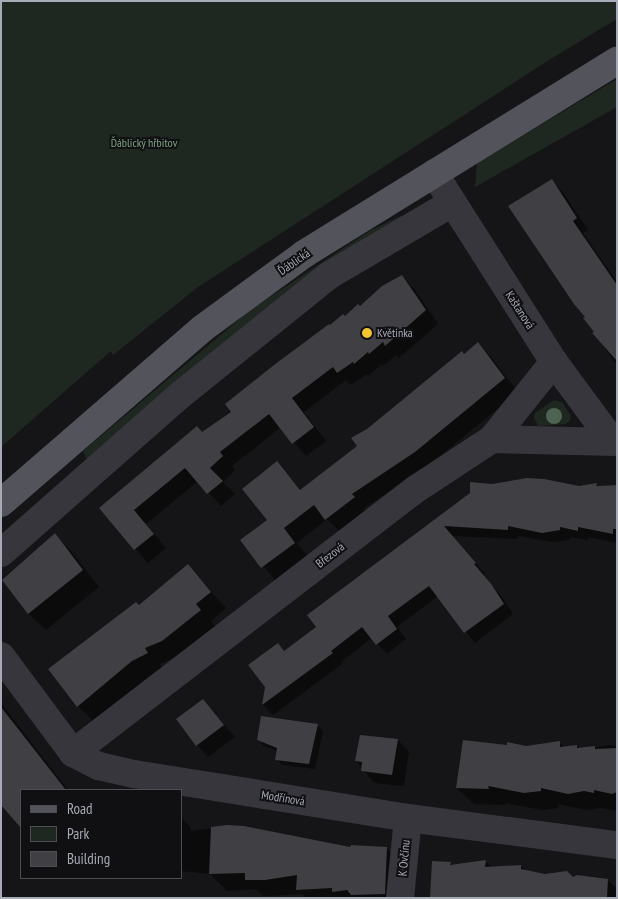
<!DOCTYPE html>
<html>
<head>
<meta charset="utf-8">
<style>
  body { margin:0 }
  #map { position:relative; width:618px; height:899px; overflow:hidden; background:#151517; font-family:"PT Sans Narrow",sans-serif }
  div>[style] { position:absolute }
  .green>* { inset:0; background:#1f2721 }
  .shadow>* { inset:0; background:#0007 }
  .building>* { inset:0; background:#3f3f44 }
  .minor>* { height:28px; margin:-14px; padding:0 14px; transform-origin:14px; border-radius:14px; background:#36363c }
  .major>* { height:28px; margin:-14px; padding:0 14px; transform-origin:14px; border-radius:14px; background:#52535b }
  .trees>* { width:16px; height:16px; margin:-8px; border-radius:50%; background:#4f6353 }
  .dots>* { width:14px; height:14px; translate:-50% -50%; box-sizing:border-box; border:2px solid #101012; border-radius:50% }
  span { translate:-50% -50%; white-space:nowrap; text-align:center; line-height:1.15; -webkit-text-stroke:4px #101012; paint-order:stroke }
  .park-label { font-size:12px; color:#7ea284 }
  .street-label { font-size:12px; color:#a7aab7 }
  .poi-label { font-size:12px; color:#a7aab7 }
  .left { translate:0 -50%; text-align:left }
  .frame { position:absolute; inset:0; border:2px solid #a7aab7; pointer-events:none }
  .legend { position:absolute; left:20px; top:789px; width:162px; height:90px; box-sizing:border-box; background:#101012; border:1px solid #4c4e54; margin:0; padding:6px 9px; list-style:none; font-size:15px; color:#a7aab7 }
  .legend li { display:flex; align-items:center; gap:10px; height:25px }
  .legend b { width:25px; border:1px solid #4c4e54 }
</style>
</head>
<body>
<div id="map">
  <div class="green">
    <i style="clip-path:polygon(1px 1px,617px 1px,617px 19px,549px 60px,198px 287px,113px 355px,111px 351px,1px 447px)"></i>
    <i style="clip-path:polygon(617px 79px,617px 107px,475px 187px,477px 163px)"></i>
    <i style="clip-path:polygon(401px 216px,403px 218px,87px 461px,83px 451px,249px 311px,371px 230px)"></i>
    <i style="clip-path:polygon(554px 400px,562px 402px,571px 416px,570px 421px,566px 424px,538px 426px,534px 418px,535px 413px)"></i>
  </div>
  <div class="shadow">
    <i style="clip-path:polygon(551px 180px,563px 192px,588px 230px,583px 233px,617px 282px,617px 365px,594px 333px,597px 332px,587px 317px)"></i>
    <i style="clip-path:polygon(402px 276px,415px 290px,438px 324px,399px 358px,396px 355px,383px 366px,382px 364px,368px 376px,367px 374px,351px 385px,346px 380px,304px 412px,326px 441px,306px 456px,281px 427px,232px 466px,235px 470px,223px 482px,235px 494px,221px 506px,198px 481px,146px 524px,166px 548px,148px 563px,101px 508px,233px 412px,330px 327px)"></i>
    <i style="clip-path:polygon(478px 343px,491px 357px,518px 392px,429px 465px,364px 508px,367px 511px,340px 532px,327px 519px,297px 543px,308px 557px,276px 581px,242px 540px,268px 520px,277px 463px,302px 491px,358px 446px,368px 430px)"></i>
    <i style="clip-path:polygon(492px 485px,579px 487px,614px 485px,617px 487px,617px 543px,588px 537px,588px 540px,570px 537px,570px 540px,553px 542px,518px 536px,518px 539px,452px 536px,485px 574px,484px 575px,502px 597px,513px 614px,475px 643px,438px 596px,397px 627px,406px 639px,387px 654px,372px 638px,341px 662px,342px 664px,273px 715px,263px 705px,278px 644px,285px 652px)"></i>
    <i style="clip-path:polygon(55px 535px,72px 552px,99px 587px,46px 630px,29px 614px,3px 580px)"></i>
    <i style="clip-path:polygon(188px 566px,226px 608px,211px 621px,216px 627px,178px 656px,160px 664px,162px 669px,148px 677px,94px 722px,78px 706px,139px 607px)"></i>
    <i style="clip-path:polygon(203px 700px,235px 737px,208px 757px,197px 745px)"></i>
    <i style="clip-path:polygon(1px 703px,68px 790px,21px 790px,21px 823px,1px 799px)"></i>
    <i style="clip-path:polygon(317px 725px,323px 731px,315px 769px,282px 765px,277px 759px,278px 751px,264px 746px,258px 740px)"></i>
    <i style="clip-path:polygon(398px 740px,409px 752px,404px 786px,374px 783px,356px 761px)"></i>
    <i style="clip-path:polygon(559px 742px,565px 748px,577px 746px,580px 749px,610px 745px,617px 746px,617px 811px,602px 808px,586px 810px,558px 804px,558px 808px,542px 810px,505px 803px,505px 805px,474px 804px,457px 788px,526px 747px)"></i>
    <i style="clip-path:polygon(181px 817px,191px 828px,191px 831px,226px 826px,352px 849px,386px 848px,403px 865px,402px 898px,306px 898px,302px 894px,263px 896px,256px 889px,227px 891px,210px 874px,181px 871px)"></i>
    <i style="clip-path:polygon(485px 861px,492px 868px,521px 866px,526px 871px,573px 878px,608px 880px,617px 889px,617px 898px,432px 898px,450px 863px,453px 866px)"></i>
  </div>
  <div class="building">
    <i style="clip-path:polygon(552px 179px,577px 218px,573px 221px,617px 285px,617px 361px,592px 333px,594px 332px,583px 318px,585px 317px,574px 304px,508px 206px)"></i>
    <i style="clip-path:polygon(402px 275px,426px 310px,385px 346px,383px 342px,369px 354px,368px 352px,354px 364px,353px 362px,337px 373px,333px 367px,292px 398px,314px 427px,292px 444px,269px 414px,220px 452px,223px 456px,210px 468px,223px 481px,207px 494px,185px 468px,134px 510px,154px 534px,134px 550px,99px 508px,197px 426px,202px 432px,231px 412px,225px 404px,274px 365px,329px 324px,330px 325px,343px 314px,345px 316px,358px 304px,360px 306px,382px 286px)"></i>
    <i style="clip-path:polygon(478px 342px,505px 378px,415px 452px,352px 494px,355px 497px,325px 520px,314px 505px,284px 528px,295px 543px,261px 568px,240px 540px,267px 520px,242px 489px,277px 461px,300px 490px,357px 446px,351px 438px,367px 429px,462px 351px,464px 354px)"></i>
    <i style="clip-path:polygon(527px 478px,544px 479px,579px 486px,597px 483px,596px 486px,617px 485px,617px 529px,613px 529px,613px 534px,578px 527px,578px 531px,560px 527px,560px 530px,542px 533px,508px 526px,508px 530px,444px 526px,476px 563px,474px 564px,492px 585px,504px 604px,464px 633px,429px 586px,388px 616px,397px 629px,376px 645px,362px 627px,331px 651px,333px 653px,262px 705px,265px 687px,248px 665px,278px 643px,284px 651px,316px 627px,307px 615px,470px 493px,470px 482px,492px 484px)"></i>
    <i style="clip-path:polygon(55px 533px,83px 570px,28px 614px,2px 580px)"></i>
    <i style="clip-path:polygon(188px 564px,211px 592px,196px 604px,201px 610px,162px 641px,145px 648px,148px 653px,132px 661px,77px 707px,48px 669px,136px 602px,139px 605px)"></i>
    <i style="clip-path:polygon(203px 699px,224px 725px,196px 746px,176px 719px)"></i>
    <i style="clip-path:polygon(1px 707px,66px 790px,21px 790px,21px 828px,1px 805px)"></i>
    <i style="clip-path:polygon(261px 716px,318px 724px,309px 764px,275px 760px,277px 748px,257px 740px)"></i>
    <i style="clip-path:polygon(360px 735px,398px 739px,392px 775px,361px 771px,362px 762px,355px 761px)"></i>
    <i style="clip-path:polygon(463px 740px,507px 745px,507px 742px,526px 746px,560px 741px,560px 747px,577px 745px,577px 748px,595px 746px,595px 749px,617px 748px,617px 792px,612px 794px,594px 790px,594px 793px,584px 791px,568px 794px,541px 788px,541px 791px,524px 793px,488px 786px,489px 789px,456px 788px)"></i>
    <i style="clip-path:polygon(227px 825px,244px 826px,350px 847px,351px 845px,387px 847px,385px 894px,351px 895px,347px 890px,332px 892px,332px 888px,296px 890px,297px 875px,265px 880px,245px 880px,245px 873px,209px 874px,211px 827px)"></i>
    <i style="clip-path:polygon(486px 860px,485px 867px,521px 865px,521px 869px,545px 874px,567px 871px,573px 877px,577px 875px,608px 879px,607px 898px,430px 898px,432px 861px,451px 862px,450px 865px)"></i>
  </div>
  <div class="minor">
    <i style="left:434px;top:173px;width:224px;rotate:57.6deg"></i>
    <i style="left:554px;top:362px;width:99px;rotate:53.6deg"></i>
    <i style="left:492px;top:439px;width:99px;rotate:-51.2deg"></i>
    <i style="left:1px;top:553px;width:237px;rotate:-41.4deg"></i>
    <i style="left:179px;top:396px;width:191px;rotate:-38.8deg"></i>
    <i style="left:328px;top:276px;width:144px;rotate:-30.5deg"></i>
    <i style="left:1px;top:656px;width:121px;rotate:53.4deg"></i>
    <i style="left:73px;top:753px;width:29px;rotate:27deg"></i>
    <i style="left:99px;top:766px;width:36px;rotate:13deg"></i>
    <i style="left:134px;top:774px;width:278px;rotate:9.1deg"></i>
    <i style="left:408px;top:818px;width:211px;rotate:7.4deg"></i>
    <i style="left:73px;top:753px;width:433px;rotate:-37.6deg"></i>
    <i style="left:416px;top:489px;width:91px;rotate:-33.3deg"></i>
    <i style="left:492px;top:439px;width:125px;rotate:1.4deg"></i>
    <i style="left:400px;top:898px;width:80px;rotate:-84.3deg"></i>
  </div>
  <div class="major">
    <i style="left:1px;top:503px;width:267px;rotate:-40.9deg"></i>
    <i style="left:203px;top:328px;width:125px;rotate:-36.2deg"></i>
    <i style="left:304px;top:254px;width:368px;rotate:-31.7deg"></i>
  </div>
  <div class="trees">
    <i style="left:554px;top:416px"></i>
  </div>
  <div class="dots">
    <i style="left:367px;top:333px;background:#f3c631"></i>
  </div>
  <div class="park-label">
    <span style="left:144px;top:143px">Ďáblický hřbitov</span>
  </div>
  <div class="street-label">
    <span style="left:294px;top:262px;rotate:-35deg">Ďáblická</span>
    <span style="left:520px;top:310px;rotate:57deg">Kaštanová</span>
    <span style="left:330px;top:555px;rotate:-38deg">Březová</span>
    <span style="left:283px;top:798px;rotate:9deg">Modřínová</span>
    <span style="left:404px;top:858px;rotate:-85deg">K Ovčínu</span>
  </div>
  <div class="poi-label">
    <span class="left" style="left:377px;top:333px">Květinka</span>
  </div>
  <div class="frame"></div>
  <ul class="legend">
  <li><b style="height:6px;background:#52535b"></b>Road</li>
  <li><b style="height:14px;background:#1f2721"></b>Park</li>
  <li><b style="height:14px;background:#3f3f44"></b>Building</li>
  </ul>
</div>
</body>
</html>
